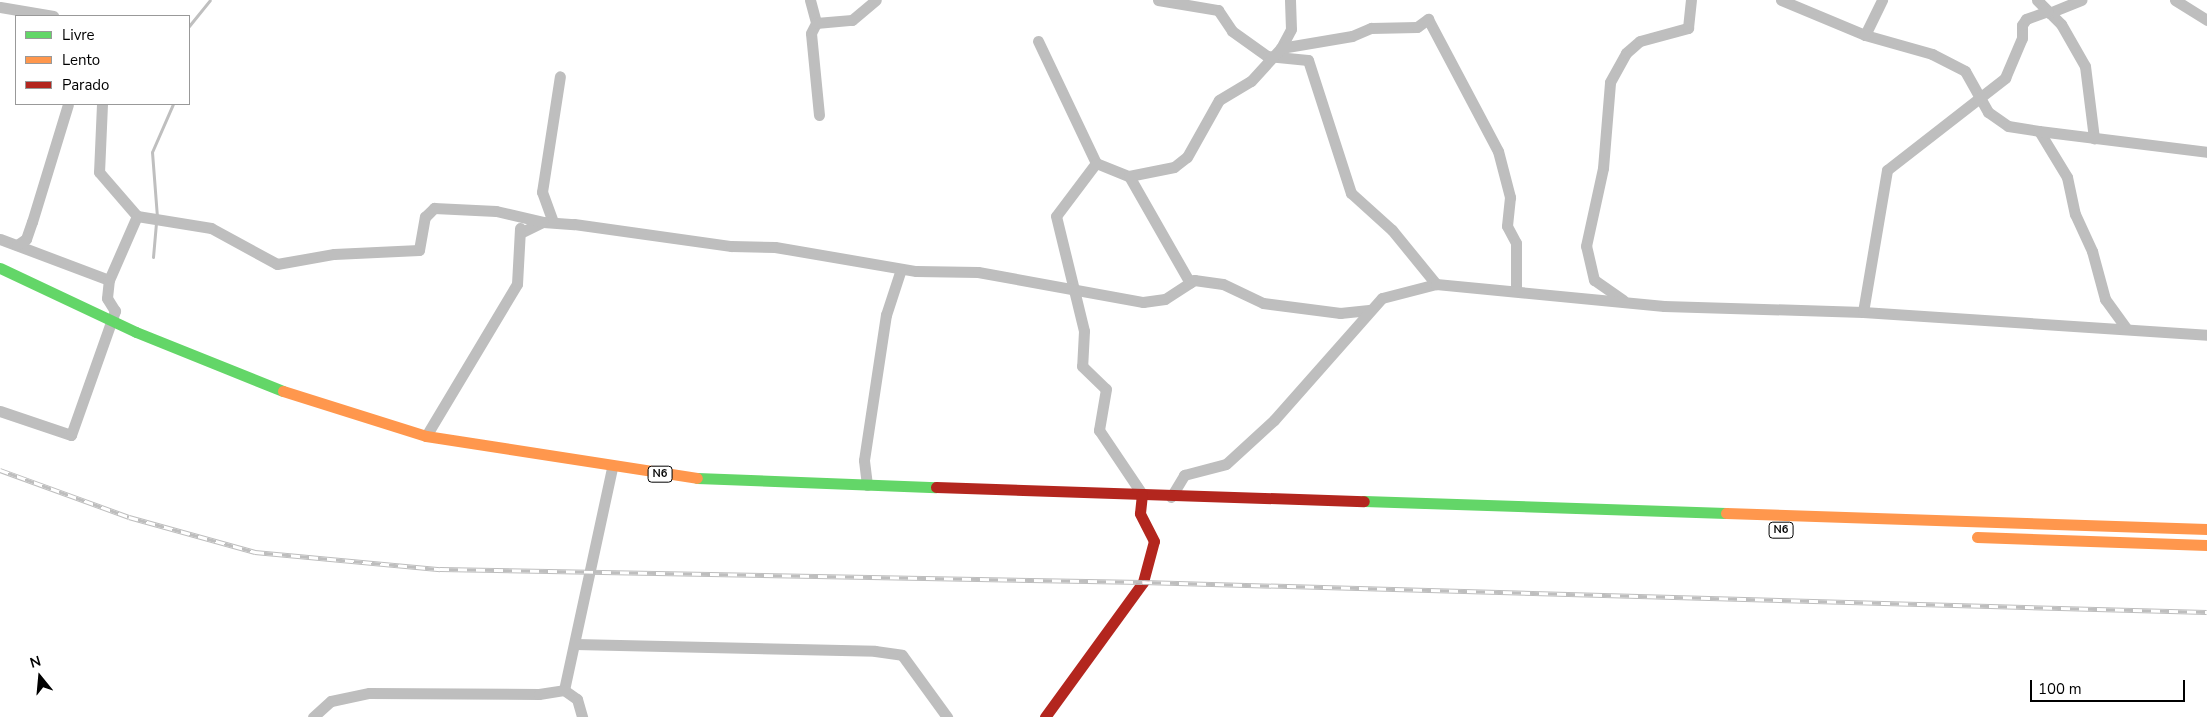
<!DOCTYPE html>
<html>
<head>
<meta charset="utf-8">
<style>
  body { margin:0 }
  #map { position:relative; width:2207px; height:717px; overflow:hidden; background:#fff; font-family:"Nunito Sans",sans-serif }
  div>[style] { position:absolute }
  .stream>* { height:3px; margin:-1.5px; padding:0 1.5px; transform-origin:1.5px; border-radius:1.5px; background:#bfbfbf }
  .street>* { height:11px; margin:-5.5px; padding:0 5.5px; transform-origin:5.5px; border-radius:5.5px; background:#bebebe }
  .fast>* { height:11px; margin:-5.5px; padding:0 5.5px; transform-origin:5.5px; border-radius:5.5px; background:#63d668 }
  .slow>* { height:11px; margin:-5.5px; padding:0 5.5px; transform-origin:5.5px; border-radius:5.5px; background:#ff974d }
  .jam>* { height:11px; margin:-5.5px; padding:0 5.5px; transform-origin:5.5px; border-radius:5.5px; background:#b3261e }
  .rail>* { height:5px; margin-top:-2.5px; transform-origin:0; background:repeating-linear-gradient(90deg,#fff 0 9px,#bebebe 0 18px); box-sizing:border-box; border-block:1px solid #bebebe }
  span { translate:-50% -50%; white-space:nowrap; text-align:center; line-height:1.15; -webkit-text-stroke:4.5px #fff; paint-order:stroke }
  .shield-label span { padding:1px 4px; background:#fff; border:1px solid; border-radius:4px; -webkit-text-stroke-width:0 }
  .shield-label { font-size:11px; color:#000; font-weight:700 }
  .legend { position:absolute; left:15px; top:15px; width:175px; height:90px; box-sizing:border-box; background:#fff; border:1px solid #999; margin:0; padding:6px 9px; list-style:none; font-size:15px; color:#000 }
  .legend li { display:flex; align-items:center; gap:10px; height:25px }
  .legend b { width:25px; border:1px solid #999 }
  .north { position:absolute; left:15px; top:652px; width:50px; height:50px; -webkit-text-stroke:4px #fff; paint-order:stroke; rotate:343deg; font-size:14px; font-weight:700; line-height:20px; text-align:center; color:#000 }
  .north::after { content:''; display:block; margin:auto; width:18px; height:22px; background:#000; clip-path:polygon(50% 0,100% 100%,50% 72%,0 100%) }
  .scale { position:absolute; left:2030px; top:680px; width:155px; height:22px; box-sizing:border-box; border:2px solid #000; border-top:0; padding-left:6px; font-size:15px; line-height:18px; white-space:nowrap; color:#000; -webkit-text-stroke:4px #fff; paint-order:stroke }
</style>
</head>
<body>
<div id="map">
  <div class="stream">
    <i style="left:189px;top:26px;width:33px;rotate:-51deg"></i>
    <i style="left:157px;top:217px;width:65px;rotate:-94.4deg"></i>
    <i style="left:152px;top:152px;width:52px;rotate:-66.4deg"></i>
    <i style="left:153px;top:257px;width:34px;rotate:-85deg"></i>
  </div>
  <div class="street">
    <i style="left:810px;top:0;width:24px;rotate:75deg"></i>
    <i style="left:1158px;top:0;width:61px;rotate:9.5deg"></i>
    <i style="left:1218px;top:10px;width:25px;rotate:56deg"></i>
    <i style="left:1232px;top:31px;width:43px;rotate:35.5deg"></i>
    <i style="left:1267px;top:56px;width:41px;rotate:5.6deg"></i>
    <i style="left:1308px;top:60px;width:140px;rotate:72.1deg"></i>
    <i style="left:1351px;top:193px;width:55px;rotate:42.1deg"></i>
    <i style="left:1392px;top:230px;width:70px;rotate:50.8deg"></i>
    <i style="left:1781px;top:0;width:91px;rotate:22.6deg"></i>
    <i style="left:1865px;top:35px;width:70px;rotate:15.8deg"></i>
    <i style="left:1932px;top:54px;width:37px;rotate:27deg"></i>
    <i style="left:1965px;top:71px;width:47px;rotate:60.7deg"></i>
    <i style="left:1988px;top:112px;width:24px;rotate:35deg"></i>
    <i style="left:2008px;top:126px;width:31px;rotate:9deg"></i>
    <i style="left:2039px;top:131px;width:54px;rotate:58.7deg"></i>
    <i style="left:2067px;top:177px;width:38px;rotate:78deg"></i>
    <i style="left:2075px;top:214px;width:41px;rotate:65.3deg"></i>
    <i style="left:2092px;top:251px;width:50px;rotate:74.8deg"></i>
    <i style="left:2105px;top:299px;width:36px;rotate:54deg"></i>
    <i style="left:2037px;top:0;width:34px;rotate:45deg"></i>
    <i style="left:2061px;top:24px;width:48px;rotate:60.3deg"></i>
    <i style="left:2085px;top:66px;width:73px;rotate:82.9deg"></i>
    <i style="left:2175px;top:0;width:38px;rotate:32deg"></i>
    <i style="left:0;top:7px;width:54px;rotate:9.6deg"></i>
    <i style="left:2049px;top:13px;width:35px;rotate:-22deg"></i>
    <i style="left:1865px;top:35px;width:39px;rotate:-64deg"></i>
    <i style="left:1038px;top:41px;width:135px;rotate:64.6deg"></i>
    <i style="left:1096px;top:163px;width:35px;rotate:22deg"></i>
    <i style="left:1129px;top:176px;width:123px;rotate:60.3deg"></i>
    <i style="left:1281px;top:48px;width:21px;rotate:-62deg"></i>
    <i style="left:1291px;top:29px;width:29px;rotate:-92deg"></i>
    <i style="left:102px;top:104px;width:68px;rotate:92.5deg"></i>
    <i style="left:99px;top:172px;width:58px;rotate:49.2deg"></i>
    <i style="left:819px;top:115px;width:82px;rotate:-95.6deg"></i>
    <i style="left:811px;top:33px;width:11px;rotate:-63deg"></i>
    <i style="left:816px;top:23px;width:36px;rotate:-5deg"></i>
    <i style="left:852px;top:20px;width:31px;rotate:-40deg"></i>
    <i style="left:2039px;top:131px;width:169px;rotate:7.1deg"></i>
    <i style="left:1096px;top:163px;width:66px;rotate:127deg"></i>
    <i style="left:1056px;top:216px;width:118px;rotate:76.3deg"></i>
    <i style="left:1084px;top:331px;width:35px;rotate:93deg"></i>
    <i style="left:1082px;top:366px;width:33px;rotate:44deg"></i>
    <i style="left:1106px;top:389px;width:42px;rotate:99.7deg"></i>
    <i style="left:1099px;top:430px;width:77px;rotate:56.1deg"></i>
    <i style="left:1129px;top:176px;width:46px;rotate:-11.3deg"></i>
    <i style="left:1174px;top:167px;width:16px;rotate:-38deg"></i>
    <i style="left:1187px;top:157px;width:65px;rotate:-60.7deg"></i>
    <i style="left:1219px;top:100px;width:37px;rotate:-31deg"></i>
    <i style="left:1251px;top:81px;width:45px;rotate:-47.7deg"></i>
    <i style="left:1281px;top:48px;width:72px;rotate:-9.6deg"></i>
    <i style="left:1352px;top:36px;width:21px;rotate:-23deg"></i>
    <i style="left:1371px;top:28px;width:46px;rotate:-1.2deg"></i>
    <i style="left:1417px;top:27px;width:14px;rotate:-36deg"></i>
    <i style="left:1428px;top:19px;width:149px;rotate:62.1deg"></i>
    <i style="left:1498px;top:151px;width:48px;rotate:75.4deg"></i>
    <i style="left:1510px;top:197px;width:29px;rotate:96deg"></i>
    <i style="left:1507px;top:226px;width:19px;rotate:62deg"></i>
    <i style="left:1516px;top:243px;width:47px;rotate:90deg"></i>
    <i style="left:553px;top:222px;width:32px;rotate:-110deg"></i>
    <i style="left:542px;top:192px;width:117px;rotate:-81.2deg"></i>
    <i style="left:520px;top:233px;width:25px;rotate:-26deg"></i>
    <i style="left:543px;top:222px;width:31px;rotate:4deg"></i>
    <i style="left:574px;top:224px;width:159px;rotate:8deg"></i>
    <i style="left:731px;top:246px;width:44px;rotate:1.3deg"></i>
    <i style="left:775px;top:247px;width:143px;rotate:9.7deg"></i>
    <i style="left:916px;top:271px;width:62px;rotate:0.9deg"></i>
    <i style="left:978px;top:272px;width:168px;rotate:10.3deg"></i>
    <i style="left:1143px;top:302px;width:22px;rotate:-8deg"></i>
    <i style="left:1165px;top:299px;width:35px;rotate:-33deg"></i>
    <i style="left:1194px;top:280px;width:29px;rotate:8deg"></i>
    <i style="left:1223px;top:284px;width:44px;rotate:25.4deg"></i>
    <i style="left:1263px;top:303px;width:78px;rotate:7.4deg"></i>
    <i style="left:1340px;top:313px;width:29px;rotate:-6deg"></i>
    <i style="left:0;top:239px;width:116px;rotate:20.6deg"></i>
    <i style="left:109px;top:280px;width:70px;rotate:-66.4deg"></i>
    <i style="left:137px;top:216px;width:75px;rotate:9.2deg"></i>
    <i style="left:211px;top:228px;width:75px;rotate:28.6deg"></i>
    <i style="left:277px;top:264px;width:58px;rotate:-10deg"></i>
    <i style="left:334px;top:254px;width:85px;rotate:-2.7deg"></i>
    <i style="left:419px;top:250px;width:34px;rotate:-80deg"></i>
    <i style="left:425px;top:217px;width:13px;rotate:-45deg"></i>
    <i style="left:434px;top:208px;width:62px;rotate:2.8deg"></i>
    <i style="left:496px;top:211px;width:48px;rotate:13.2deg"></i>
    <i style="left:17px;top:245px;width:11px;rotate:-34deg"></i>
    <i style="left:26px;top:239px;width:18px;rotate:-71deg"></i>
    <i style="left:32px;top:222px;width:123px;rotate:-73deg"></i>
    <i style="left:1623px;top:300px;width:35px;rotate:-145deg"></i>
    <i style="left:1594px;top:280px;width:35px;rotate:-103deg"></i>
    <i style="left:1586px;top:246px;width:80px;rotate:-77.7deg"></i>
    <i style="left:1603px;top:168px;width:86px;rotate:-85.3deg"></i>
    <i style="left:1610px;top:82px;width:33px;rotate:-61deg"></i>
    <i style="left:1626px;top:53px;width:18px;rotate:-41deg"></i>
    <i style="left:1640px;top:41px;width:50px;rotate:-15.2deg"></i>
    <i style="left:1688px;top:28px;width:28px;rotate:-84deg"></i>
    <i style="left:1863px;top:312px;width:144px;rotate:-80.4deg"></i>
    <i style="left:1887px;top:170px;width:150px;rotate:-37.9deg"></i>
    <i style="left:2005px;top:78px;width:43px;rotate:-67deg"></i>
    <i style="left:2022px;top:38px;width:13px;rotate:-90deg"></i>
    <i style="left:2022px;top:25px;width:7px;rotate:-56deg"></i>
    <i style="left:2026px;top:19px;width:23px;rotate:-20deg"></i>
    <i style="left:0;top:411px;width:75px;rotate:18.7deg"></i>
    <i style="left:71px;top:435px;width:132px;rotate:-70.5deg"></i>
    <i style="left:115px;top:311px;width:15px;rotate:-122deg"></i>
    <i style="left:107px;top:298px;width:18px;rotate:-84deg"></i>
    <i style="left:426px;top:436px;width:177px;rotate:-59.1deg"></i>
    <i style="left:517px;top:284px;width:56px;rotate:-86.9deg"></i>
    <i style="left:867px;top:485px;width:25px;rotate:-97deg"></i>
    <i style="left:864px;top:460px;width:147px;rotate:-81.4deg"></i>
    <i style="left:886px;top:315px;width:48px;rotate:-71.9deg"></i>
    <i style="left:1171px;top:497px;width:26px;rotate:-59deg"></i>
    <i style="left:1184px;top:475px;width:43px;rotate:-14.7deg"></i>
    <i style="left:1226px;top:464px;width:65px;rotate:-42.5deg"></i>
    <i style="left:1274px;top:420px;width:163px;rotate:-48.5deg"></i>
    <i style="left:1382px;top:298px;width:56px;rotate:-14.5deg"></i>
    <i style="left:1436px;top:284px;width:229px;rotate:5.5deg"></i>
    <i style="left:1664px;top:306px;width:199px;rotate:1.7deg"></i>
    <i style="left:1863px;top:312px;width:345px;rotate:3.8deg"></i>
    <i style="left:575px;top:644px;width:300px;rotate:1.3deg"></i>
    <i style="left:875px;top:651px;width:27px;rotate:8deg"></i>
    <i style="left:902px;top:655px;width:77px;rotate:54deg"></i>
    <i style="left:564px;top:690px;width:227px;rotate:-77.8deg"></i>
    <i style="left:313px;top:717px;width:24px;rotate:-42deg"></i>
    <i style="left:331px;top:701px;width:39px;rotate:-12deg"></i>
    <i style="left:369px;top:693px;width:170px;rotate:0.3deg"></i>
    <i style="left:539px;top:694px;width:25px;rotate:-9deg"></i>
    <i style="left:564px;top:690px;width:16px;rotate:35deg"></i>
    <i style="left:577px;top:699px;width:19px;rotate:74deg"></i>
  </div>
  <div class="fast">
    <i style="left:0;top:268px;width:150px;rotate:25.2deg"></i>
    <i style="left:136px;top:332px;width:158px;rotate:21.9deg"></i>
    <i style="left:697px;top:478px;width:239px;rotate:2.2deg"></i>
    <i style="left:1364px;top:501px;width:362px;rotate:1.9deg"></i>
  </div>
  <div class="slow">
    <i style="left:283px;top:391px;width:150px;rotate:17.5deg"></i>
    <i style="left:426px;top:436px;width:274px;rotate:8.8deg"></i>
    <i style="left:1726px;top:513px;width:481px;rotate:1.9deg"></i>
    <i style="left:1977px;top:537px;width:230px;rotate:2deg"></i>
  </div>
  <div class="jam">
    <i style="left:936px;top:487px;width:428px;rotate:1.9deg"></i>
    <i style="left:1045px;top:717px;width:167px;rotate:-54deg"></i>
    <i style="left:1143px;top:582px;width:42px;rotate:-75deg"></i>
    <i style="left:1154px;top:541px;width:31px;rotate:-117deg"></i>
    <i style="left:1140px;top:513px;width:19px;rotate:-84deg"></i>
  </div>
  <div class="rail">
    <i style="left:0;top:470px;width:137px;rotate:20deg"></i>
    <i style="left:129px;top:517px;width:131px;rotate:15.5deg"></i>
    <i style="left:255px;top:552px;width:186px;rotate:5.3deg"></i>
    <i style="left:440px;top:569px;width:703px;rotate:1.06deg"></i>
    <i style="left:1143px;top:582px;width:1064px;rotate:1.62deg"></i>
  </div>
  <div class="shield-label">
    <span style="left:660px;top:474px">N6</span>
    <span style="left:1781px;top:530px">N6</span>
  </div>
  <ul class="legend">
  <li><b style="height:6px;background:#63d668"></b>Livre</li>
  <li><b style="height:6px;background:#ff974d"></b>Lento</li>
  <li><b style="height:6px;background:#b3261e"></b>Parado</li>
  </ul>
  <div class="north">N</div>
  <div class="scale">100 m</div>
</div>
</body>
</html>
